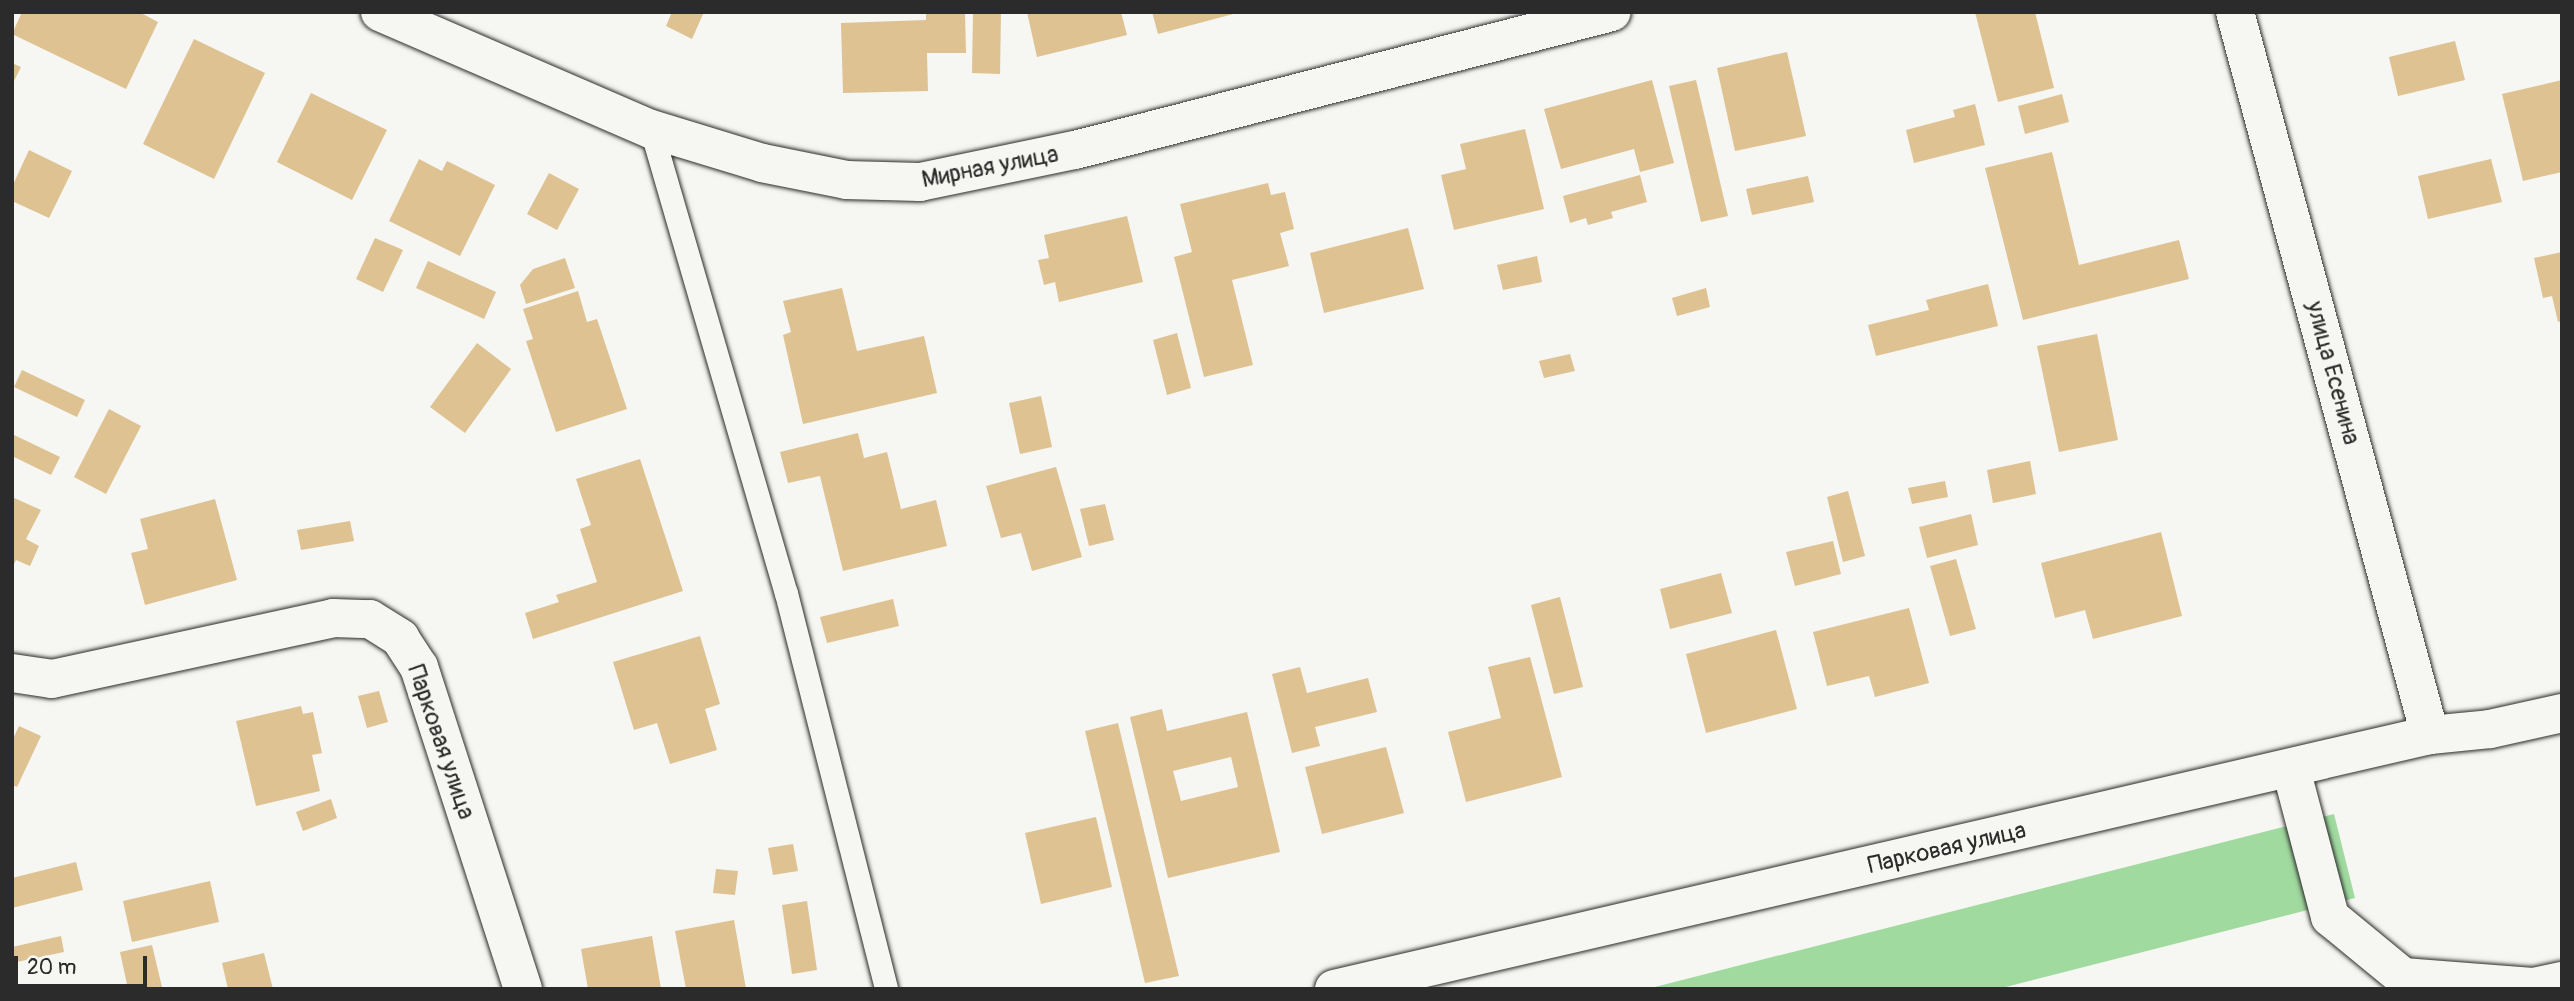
<!DOCTYPE html>
<html>
<head>
<meta charset="utf-8">
<style>
  body { margin:0 }
  #map { position:relative; width:2574px; height:1001px; overflow:hidden; background:#f6f6f2; font-family:Pangolin,sans-serif }
  div>[style] { position:absolute }
  .green>* { inset:0; background:#a0da9f }
  .building>* { inset:0; background:#dec292 }
  .roads { filter:drop-shadow(0 0 2px #2b2b2b) drop-shadow(0 0 2px #2b2b2b) }
  .lane>* { height:23px; margin:-11.5px; padding:0 11.5px; transform-origin:11.5px; border-radius:11.5px; background:#f6f6f2 }
  .street>* { height:38px; margin:-19px; padding:0 19px; transform-origin:19px; border-radius:19px; background:#f6f6f2 }
  span { translate:-50% -50%; white-space:nowrap; text-align:center; line-height:1.15; -webkit-text-stroke:7px #f6f6f2; paint-order:stroke }
  .street-label { font-size:24px; color:#2b2b2b }
  .frame { position:absolute; inset:0; border:14px solid #2b2b2b; pointer-events:none }
  .scale { position:absolute; left:14px; top:956px; width:133px; height:32px; box-sizing:border-box; border:4px solid #2b2b2b; border-top:0; padding-left:9px; font-size:21px; line-height:24px; white-space:nowrap; color:#2b2b2b; -webkit-text-stroke:5px #f6f6f2; paint-order:stroke }
</style>
</head>
<body>
<div id="map">
  <div class="green">
    <i style="clip-path:polygon(2334px 814px,2355px 898px,1998px 989px,1647px 989px)"></i>
  </div>
  <div class="building">
    <i style="clip-path:polygon(22px 12px,139px 12px,158px 22px,126px 89px,12px 34px)"></i>
    <i style="clip-path:polygon(672px 12px,704px 12px,692px 39px,666px 26px)"></i>
    <i style="clip-path:polygon(926px 12px,965px 12px,966px 53px,927px 53px,928px 91px,843px 93px,841px 23px,926px 20px)"></i>
    <i style="clip-path:polygon(973px 12px,1001px 12px,1000px 74px,972px 73px)"></i>
    <i style="clip-path:polygon(1027px 12px,1121px 12px,1127px 35px,1037px 57px)"></i>
    <i style="clip-path:polygon(1152px 12px,1237px 12px,1237px 13px,1158px 34px)"></i>
    <i style="clip-path:polygon(1975px 12px,2035px 12px,2054px 88px,1998px 102px)"></i>
    <i style="clip-path:polygon(194px 39px,265px 73px,214px 179px,143px 144px)"></i>
    <i style="clip-path:polygon(2455px 41px,2465px 80px,2398px 96px,2389px 57px)"></i>
    <i style="clip-path:polygon(1787px 52px,1806px 136px,1735px 151px,1717px 68px)"></i>
    <i style="clip-path:polygon(12px 63px,21px 67px,12px 85px)"></i>
    <i style="clip-path:polygon(1652px 80px,1674px 163px,1640px 172px,1634px 149px,1561px 169px,1544px 109px)"></i>
    <i style="clip-path:polygon(1696px 80px,1728px 216px,1701px 222px,1669px 86px)"></i>
    <i style="clip-path:polygon(2562px 80px,2562px 172px,2523px 181px,2502px 94px)"></i>
    <i style="clip-path:polygon(311px 93px,387px 130px,352px 200px,277px 162px)"></i>
    <i style="clip-path:polygon(2062px 94px,2069px 122px,2025px 134px,2018px 106px)"></i>
    <i style="clip-path:polygon(1975px 104px,1985px 145px,1914px 163px,1906px 130px,1955px 117px,1953px 110px)"></i>
    <i style="clip-path:polygon(1525px 129px,1544px 209px,1454px 230px,1441px 175px,1466px 169px,1460px 144px)"></i>
    <i style="clip-path:polygon(29px 150px,72px 171px,49px 218px,12px 201px,12px 187px)"></i>
    <i style="clip-path:polygon(2052px 152px,2079px 265px,2179px 240px,2189px 279px,2023px 320px,1985px 168px)"></i>
    <i style="clip-path:polygon(419px 159px,442px 171px,447px 161px,495px 185px,460px 256px,389px 221px)"></i>
    <i style="clip-path:polygon(2491px 159px,2502px 202px,2428px 219px,2418px 176px)"></i>
    <i style="clip-path:polygon(549px 173px,579px 189px,557px 230px,527px 214px)"></i>
    <i style="clip-path:polygon(1640px 175px,1647px 202px,1611px 212px,1613px 218px,1588px 225px,1586px 218px,1570px 223px,1563px 196px)"></i>
    <i style="clip-path:polygon(1808px 176px,1814px 202px,1752px 215px,1746px 189px)"></i>
    <i style="clip-path:polygon(1268px 183px,1271px 195px,1285px 192px,1294px 229px,1280px 233px,1289px 266px,1232px 280px,1253px 365px,1204px 377px,1174px 257px,1192px 252px,1180px 204px)"></i>
    <i style="clip-path:polygon(1127px 216px,1143px 282px,1059px 302px,1055px 282px,1044px 285px,1038px 260px,1049px 258px,1044px 235px)"></i>
    <i style="clip-path:polygon(1408px 228px,1424px 289px,1324px 313px,1310px 253px)"></i>
    <i style="clip-path:polygon(375px 238px,403px 250px,383px 292px,356px 279px)"></i>
    <i style="clip-path:polygon(2562px 252px,2562px 321px,2558px 322px,2552px 296px,2543px 298px,2534px 258px)"></i>
    <i style="clip-path:polygon(1537px 256px,1542px 282px,1503px 290px,1497px 265px)"></i>
    <i style="clip-path:polygon(565px 258px,575px 288px,526px 304px,520px 285px,533px 269px)"></i>
    <i style="clip-path:polygon(428px 261px,496px 292px,484px 319px,416px 288px)"></i>
    <i style="clip-path:polygon(1988px 284px,1998px 326px,1876px 356px,1868px 325px,1929px 310px,1926px 300px)"></i>
    <i style="clip-path:polygon(842px 288px,857px 351px,924px 336px,937px 393px,803px 424px,783px 335px,791px 332px,783px 301px)"></i>
    <i style="clip-path:polygon(1706px 288px,1710px 307px,1677px 316px,1672px 298px)"></i>
    <i style="clip-path:polygon(578px 291px,587px 322px,597px 319px,627px 409px,556px 432px,526px 341px,533px 339px,523px 309px)"></i>
    <i style="clip-path:polygon(1177px 333px,1191px 388px,1167px 395px,1153px 340px)"></i>
    <i style="clip-path:polygon(2097px 334px,2118px 440px,2059px 452px,2037px 346px)"></i>
    <i style="clip-path:polygon(477px 343px,511px 369px,465px 433px,430px 407px)"></i>
    <i style="clip-path:polygon(1570px 354px,1575px 371px,1544px 378px,1539px 361px)"></i>
    <i style="clip-path:polygon(22px 370px,85px 400px,77px 417px,14px 387px)"></i>
    <i style="clip-path:polygon(1041px 396px,1052px 447px,1020px 454px,1009px 403px)"></i>
    <i style="clip-path:polygon(109px 409px,141px 426px,106px 494px,74px 477px)"></i>
    <i style="clip-path:polygon(858px 433px,864px 458px,887px 452px,901px 509px,936px 500px,947px 546px,843px 571px,820px 476px,788px 483px,780px 452px)"></i>
    <i style="clip-path:polygon(12px 434px,60px 457px,51px 475px,12px 456px)"></i>
    <i style="clip-path:polygon(640px 459px,683px 591px,533px 639px,525px 613px,559px 602px,556px 595px,597px 582px,580px 529px,591px 525px,576px 479px)"></i>
    <i style="clip-path:polygon(2030px 461px,2036px 494px,1993px 503px,1987px 470px)"></i>
    <i style="clip-path:polygon(1056px 467px,1082px 557px,1032px 571px,1021px 533px,1001px 538px,986px 486px)"></i>
    <i style="clip-path:polygon(1945px 481px,1948px 497px,1912px 504px,1908px 488px)"></i>
    <i style="clip-path:polygon(1848px 491px,1865px 556px,1843px 562px,1827px 497px)"></i>
    <i style="clip-path:polygon(12px 497px,41px 510px,26px 539px,39px 546px,30px 566px,16px 560px,12px 568px)"></i>
    <i style="clip-path:polygon(215px 499px,237px 580px,145px 605px,131px 553px,148px 549px,140px 519px)"></i>
    <i style="clip-path:polygon(1105px 504px,1114px 540px,1089px 546px,1080px 509px)"></i>
    <i style="clip-path:polygon(1971px 514px,1978px 545px,1927px 558px,1919px 527px)"></i>
    <i style="clip-path:polygon(350px 521px,354px 541px,301px 550px,297px 530px)"></i>
    <i style="clip-path:polygon(2161px 532px,2182px 616px,2093px 639px,2085px 610px,2055px 618px,2041px 563px)"></i>
    <i style="clip-path:polygon(1833px 541px,1841px 574px,1795px 586px,1786px 552px)"></i>
    <i style="clip-path:polygon(1956px 559px,1976px 629px,1950px 636px,1930px 566px)"></i>
    <i style="clip-path:polygon(1721px 573px,1732px 613px,1670px 629px,1660px 589px)"></i>
    <i style="clip-path:polygon(1560px 597px,1583px 687px,1554px 694px,1531px 605px)"></i>
    <i style="clip-path:polygon(893px 599px,899px 626px,827px 643px,820px 617px)"></i>
    <i style="clip-path:polygon(1909px 608px,1929px 683px,1875px 697px,1869px 676px,1827px 686px,1813px 632px)"></i>
    <i style="clip-path:polygon(1776px 630px,1797px 709px,1706px 733px,1686px 654px)"></i>
    <i style="clip-path:polygon(700px 636px,720px 704px,705px 709px,717px 750px,670px 764px,657px 723px,634px 730px,613px 662px)"></i>
    <i style="clip-path:polygon(1530px 657px,1562px 777px,1466px 802px,1448px 732px,1501px 718px,1488px 667px)"></i>
    <i style="clip-path:polygon(1300px 667px,1307px 693px,1368px 678px,1377px 712px,1315px 727px,1320px 746px,1292px 753px,1272px 674px)"></i>
    <i style="clip-path:polygon(379px 691px,388px 722px,367px 728px,358px 696px)"></i>
    <i style="clip-path:polygon(301px 706px,303px 714px,313px 712px,322px 753px,312px 755px,320px 791px,256px 806px,236px 721px)"></i>
    <i style="clip-path:polygon(evenodd,1162px 709px,1167px 731px,1247px 712px,1280px 852px,1168px 878px,1130px 717px,1162px 709px,1231px 757px,1238px 787px,1181px 801px,1173px 771px,1231px 757px)"></i>
    <i style="clip-path:polygon(1118px 723px,1179px 976px,1145px 983px,1085px 731px)"></i>
    <i style="clip-path:polygon(19px 726px,41px 736px,17px 787px,12px 785px,12px 741px)"></i>
    <i style="clip-path:polygon(1386px 747px,1404px 813px,1322px 834px,1305px 767px)"></i>
    <i style="clip-path:polygon(331px 799px,337px 818px,303px 831px,296px 812px)"></i>
    <i style="clip-path:polygon(1096px 817px,1112px 887px,1041px 904px,1025px 833px)"></i>
    <i style="clip-path:polygon(793px 844px,798px 871px,773px 875px,768px 848px)"></i>
    <i style="clip-path:polygon(76px 862px,83px 890px,12px 908px,12px 878px)"></i>
    <i style="clip-path:polygon(716px 869px,738px 871px,735px 895px,713px 893px)"></i>
    <i style="clip-path:polygon(210px 881px,219px 922px,132px 942px,123px 901px)"></i>
    <i style="clip-path:polygon(807px 901px,817px 970px,792px 974px,782px 905px)"></i>
    <i style="clip-path:polygon(734px 920px,746px 989px,686px 989px,675px 931px)"></i>
    <i style="clip-path:polygon(61px 936px,64px 952px,12px 963px,12px 947px)"></i>
    <i style="clip-path:polygon(652px 936px,661px 989px,588px 989px,581px 949px)"></i>
    <i style="clip-path:polygon(152px 945px,162px 987px,128px 989px,120px 952px)"></i>
    <i style="clip-path:polygon(264px 953px,273px 989px,228px 989px,222px 963px)"></i>
  </div>
  <div class="roads">
    <div class="lane">
      <i style="left:651px;top:129px;width:483px;rotate:73.8deg"></i>
      <i style="left:786px;top:593px;width:408px;rotate:75.8deg"></i>
    </div>
    <div class="street">
      <i style="left:380px;top:12px;width:295px;rotate:23.4deg"></i>
      <i style="left:651px;top:129px;width:116px;rotate:17deg"></i>
      <i style="left:762px;top:163px;width:86px;rotate:11.4deg"></i>
      <i style="left:846px;top:180px;width:74px;rotate:1.5deg"></i>
      <i style="left:920px;top:182px;width:158px;rotate:-11.7deg"></i>
      <i style="left:1075px;top:150px;width:554px;rotate:-14.41deg"></i>
      <i style="left:2235px;top:12px;width:749px;rotate:74.91deg"></i>
      <i style="left:12px;top:673px;width:40px;rotate:8.5deg"></i>
      <i style="left:52px;top:679px;width:288px;rotate:-12.2deg"></i>
      <i style="left:333px;top:618px;width:37px;rotate:2deg"></i>
      <i style="left:370px;top:619px;width:36px;rotate:32deg"></i>
      <i style="left:400px;top:638px;width:35px;rotate:57deg"></i>
      <i style="left:419px;top:667px;width:338px;rotate:72.1deg"></i>
      <i style="left:2291px;top:769px;width:153px;rotate:75.2deg"></i>
      <i style="left:2330px;top:917px;width:94px;rotate:39.4deg"></i>
      <i style="left:2403px;top:977px;width:130px;rotate:4.4deg"></i>
      <i style="left:2533px;top:987px;width:30px;rotate:-12deg"></i>
      <i style="left:1334px;top:989px;width:1125px;rotate:-13.05deg"></i>
      <i style="left:2430px;top:735px;width:60px;rotate:-5.7deg"></i>
      <i style="left:2490px;top:729px;width:74px;rotate:-12.5deg"></i>
    </div>
  </div>
  <div class="street-label">
    <span style="left:990px;top:167px;rotate:-11deg">Мирная улица</span>
    <span style="left:2333px;top:373px;rotate:75deg">улица Есенина</span>
    <span style="left:441px;top:742px;rotate:71deg">Парковая улица</span>
    <span style="left:1947px;top:848px;rotate:-13deg">Парковая улица</span>
  </div>
  <div class="frame"></div>
  <div class="scale">20 m</div>
</div>
</body>
</html>
